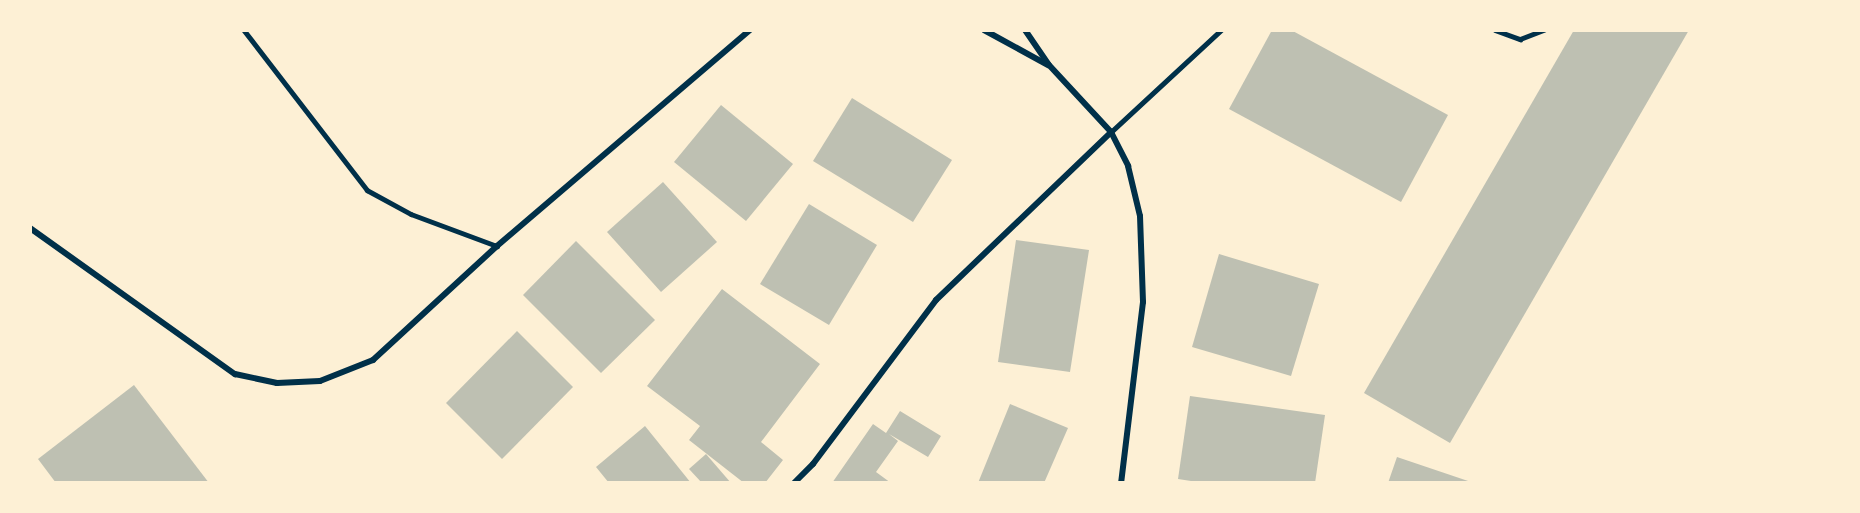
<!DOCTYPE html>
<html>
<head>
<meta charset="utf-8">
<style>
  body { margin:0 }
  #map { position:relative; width:1860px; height:513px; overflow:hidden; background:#fdf0d5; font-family:Rubik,sans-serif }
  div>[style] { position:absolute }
  .building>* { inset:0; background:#bec0b2 }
  .service>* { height:4.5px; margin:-2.25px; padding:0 2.25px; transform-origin:2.25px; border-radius:2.25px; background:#003049 }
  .minor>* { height:6px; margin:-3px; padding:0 3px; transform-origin:3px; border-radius:3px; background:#003049 }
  span { translate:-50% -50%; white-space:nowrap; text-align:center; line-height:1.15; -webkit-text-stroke:4.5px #fdf0d5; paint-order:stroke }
  .frame { position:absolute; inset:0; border:32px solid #fdf0d5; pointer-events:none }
</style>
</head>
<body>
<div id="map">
  <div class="building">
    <i style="clip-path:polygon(1272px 30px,1291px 30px,1448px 115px,1401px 202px,1229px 109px)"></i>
    <i style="clip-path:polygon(1574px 30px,1689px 30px,1450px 443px,1364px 393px)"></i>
    <i style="clip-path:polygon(852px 98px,952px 160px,913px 222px,813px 161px)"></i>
    <i style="clip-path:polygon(721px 105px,793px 164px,746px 221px,674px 162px)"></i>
    <i style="clip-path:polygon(663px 182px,717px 242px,661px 292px,607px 232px)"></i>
    <i style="clip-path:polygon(809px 204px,877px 245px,829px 325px,760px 284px)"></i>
    <i style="clip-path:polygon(1016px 240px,1089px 250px,1070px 372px,998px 362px)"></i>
    <i style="clip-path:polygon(576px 241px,655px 320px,601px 373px,523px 295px)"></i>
    <i style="clip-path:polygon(1219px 254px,1319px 284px,1291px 376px,1192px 347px)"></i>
    <i style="clip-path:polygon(722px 289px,820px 364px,761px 442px,783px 460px,765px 483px,744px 483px,689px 440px,700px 426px,647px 386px)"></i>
    <i style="clip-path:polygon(517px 331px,573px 387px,502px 459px,446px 403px)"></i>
    <i style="clip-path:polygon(134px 385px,209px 483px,56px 483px,38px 459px)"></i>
    <i style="clip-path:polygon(1190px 396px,1325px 415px,1315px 483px,1204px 483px,1178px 479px)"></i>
    <i style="clip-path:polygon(1010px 404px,1068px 428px,1044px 483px,978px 483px)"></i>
    <i style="clip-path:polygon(900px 411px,941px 436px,928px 457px,889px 434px,898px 441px,876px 472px,891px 483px,832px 483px,873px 424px,886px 433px)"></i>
    <i style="clip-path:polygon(645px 426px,691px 483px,609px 483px,596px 467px)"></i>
    <i style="clip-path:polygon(706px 454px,731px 483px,702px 483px,689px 469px)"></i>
    <i style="clip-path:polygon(1397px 457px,1474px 483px,1388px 483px)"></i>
  </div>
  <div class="service">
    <i style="left:244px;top:30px;width:202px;rotate:52.4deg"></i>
    <i style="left:367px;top:190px;width:50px;rotate:28.6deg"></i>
    <i style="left:411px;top:214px;width:92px;rotate:20.4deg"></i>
    <i style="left:1495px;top:30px;width:27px;rotate:20deg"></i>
    <i style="left:1520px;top:39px;width:26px;rotate:-21deg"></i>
    <i style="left:1111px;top:132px;width:150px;rotate:-42.8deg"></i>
  </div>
  <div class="minor">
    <i style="left:984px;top:30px;width:73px;rotate:28.7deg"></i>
    <i style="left:1025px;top:30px;width:42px;rotate:55.6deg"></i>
    <i style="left:1049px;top:65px;width:91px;rotate:47.2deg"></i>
    <i style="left:1111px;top:132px;width:38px;rotate:63deg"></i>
    <i style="left:1128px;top:166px;width:51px;rotate:76.5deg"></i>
    <i style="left:1140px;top:216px;width:86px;rotate:88deg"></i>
    <i style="left:1143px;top:302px;width:182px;rotate:96.9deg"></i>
    <i style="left:30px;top:228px;width:252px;rotate:35.5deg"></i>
    <i style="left:235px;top:374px;width:43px;rotate:12.1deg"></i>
    <i style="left:277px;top:383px;width:43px;rotate:-2.7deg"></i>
    <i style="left:320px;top:381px;width:57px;rotate:-21.6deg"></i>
    <i style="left:373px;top:360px;width:168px;rotate:-42.6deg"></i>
    <i style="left:497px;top:246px;width:333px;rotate:-40.5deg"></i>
    <i style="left:794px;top:483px;width:27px;rotate:-45deg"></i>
    <i style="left:813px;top:464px;width:205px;rotate:-53.1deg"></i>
    <i style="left:936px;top:300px;width:243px;rotate:-43.8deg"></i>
  </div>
  <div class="frame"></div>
</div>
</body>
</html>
